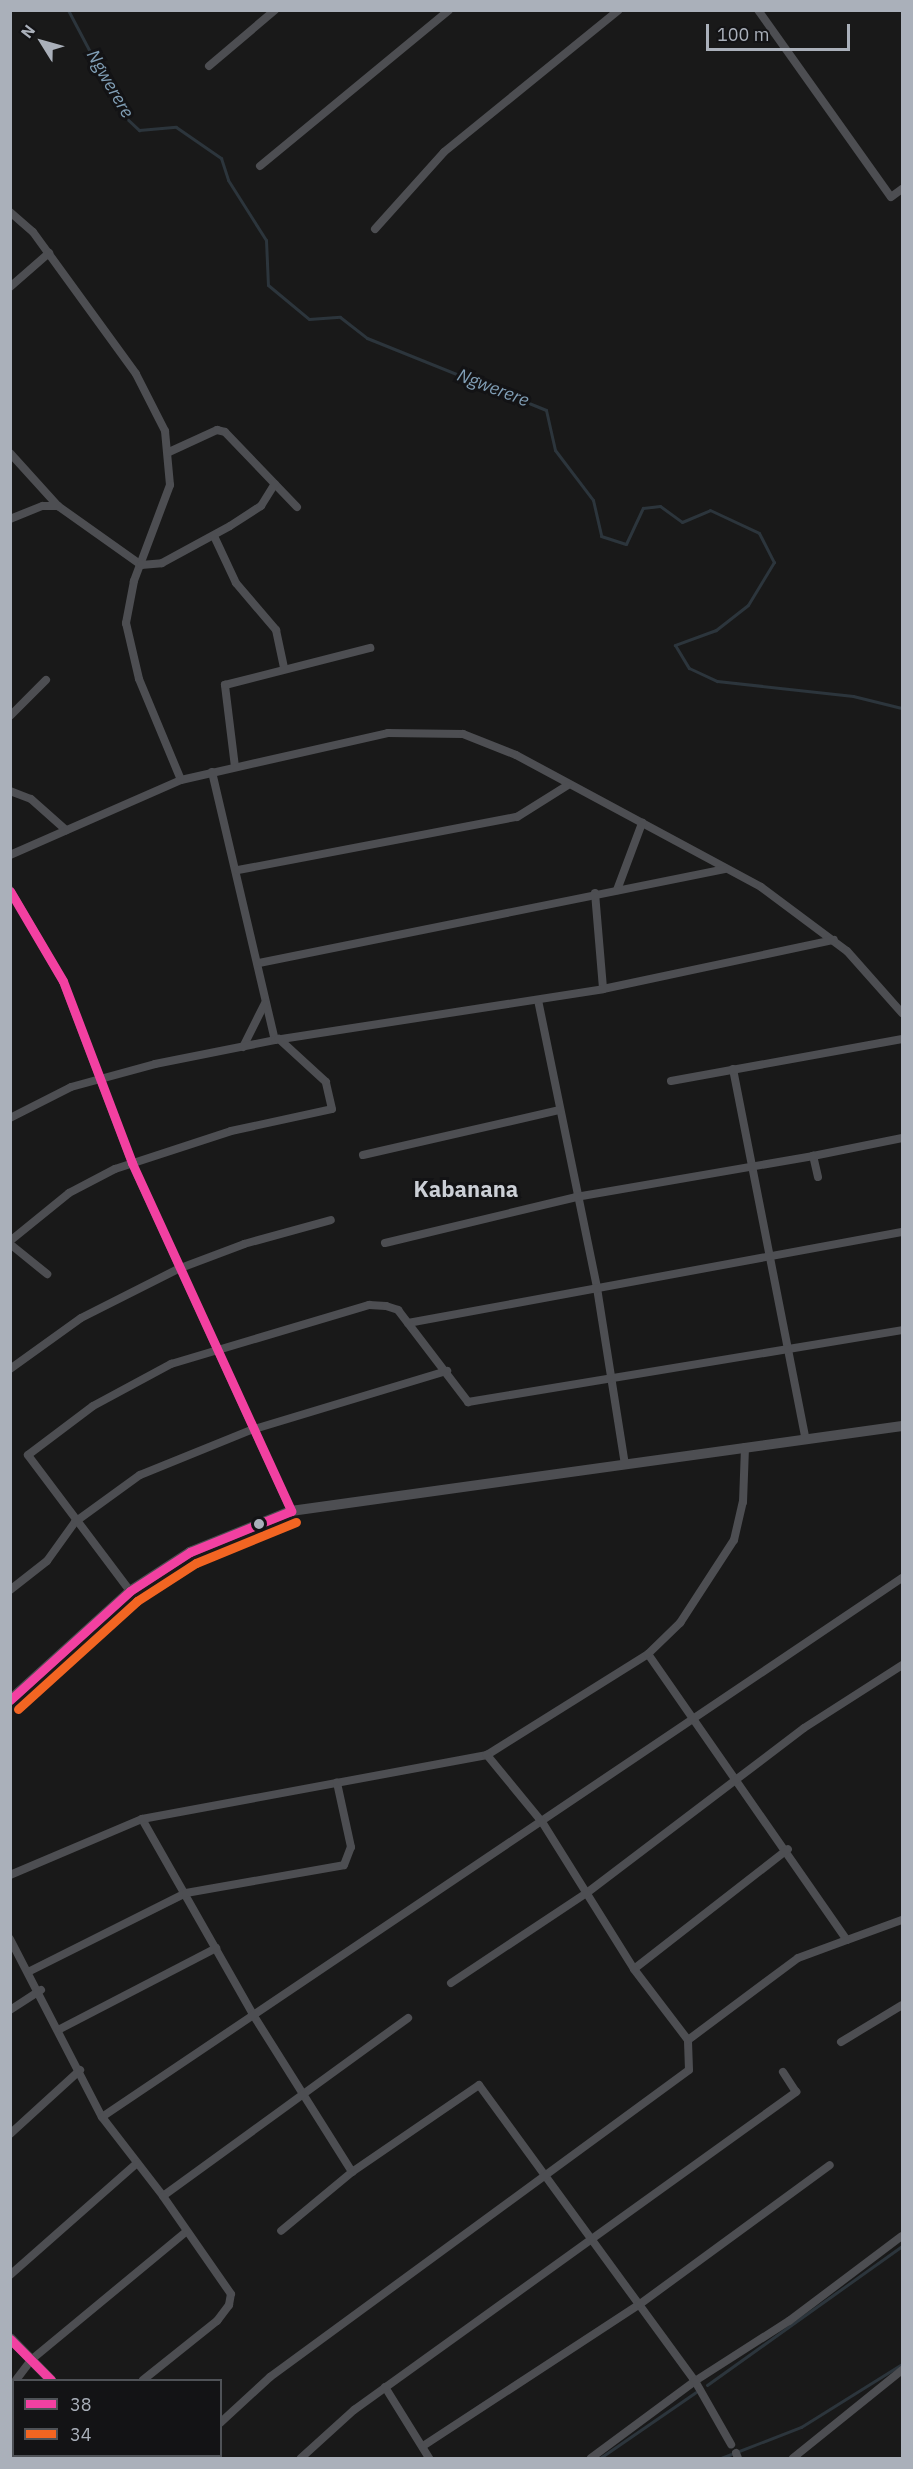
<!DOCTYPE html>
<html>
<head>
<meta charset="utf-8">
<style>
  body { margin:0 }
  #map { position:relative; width:913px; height:2469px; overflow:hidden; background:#191919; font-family:"IBM Plex Sans",sans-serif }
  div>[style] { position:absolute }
  .stream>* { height:3px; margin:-1.5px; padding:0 1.5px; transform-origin:1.5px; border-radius:1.5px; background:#2c353c }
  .minor>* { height:8px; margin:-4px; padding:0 4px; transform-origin:4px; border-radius:4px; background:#4d4e52 }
  .tertiary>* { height:10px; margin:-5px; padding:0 5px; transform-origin:5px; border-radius:5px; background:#4d4e52 }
  .bus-1>* { height:9px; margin:-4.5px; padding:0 4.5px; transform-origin:4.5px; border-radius:4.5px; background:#f240a1 }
  .bus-2>* { height:9px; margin:-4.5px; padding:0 4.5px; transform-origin:4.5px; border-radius:4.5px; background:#f26522 }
  .dots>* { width:16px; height:16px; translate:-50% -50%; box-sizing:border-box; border:3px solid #131315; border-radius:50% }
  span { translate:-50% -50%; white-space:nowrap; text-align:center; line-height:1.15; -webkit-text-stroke:6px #131315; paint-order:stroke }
  .water-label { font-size:18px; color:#819fb6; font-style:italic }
  .district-label { font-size:22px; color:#cbcfd6; font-weight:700 }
  .frame { position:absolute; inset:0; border:12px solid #aab0ba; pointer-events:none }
  .legend { position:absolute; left:12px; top:2379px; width:210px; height:78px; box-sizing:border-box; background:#131315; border:2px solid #4f5257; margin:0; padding:8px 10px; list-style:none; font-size:18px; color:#aab0ba }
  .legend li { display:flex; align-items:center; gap:12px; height:30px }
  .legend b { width:30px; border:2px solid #4f5257 }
  .north { position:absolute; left:12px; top:12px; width:60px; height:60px; -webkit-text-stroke:4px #131315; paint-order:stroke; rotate:307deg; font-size:16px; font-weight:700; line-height:24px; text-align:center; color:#aab0ba }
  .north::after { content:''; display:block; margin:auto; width:21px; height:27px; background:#aab0ba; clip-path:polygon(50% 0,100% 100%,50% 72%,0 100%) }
  .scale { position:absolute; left:706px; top:24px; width:144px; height:27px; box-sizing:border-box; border:3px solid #aab0ba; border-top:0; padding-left:8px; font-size:18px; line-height:21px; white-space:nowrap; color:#aab0ba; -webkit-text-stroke:4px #131315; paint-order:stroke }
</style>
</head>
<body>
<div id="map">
  <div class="stream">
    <i style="left:68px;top:10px;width:120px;rotate:62.2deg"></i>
    <i style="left:124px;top:116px;width:21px;rotate:43deg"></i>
    <i style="left:139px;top:130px;width:37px;rotate:-5deg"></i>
    <i style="left:176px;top:127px;width:55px;rotate:34.6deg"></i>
    <i style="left:221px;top:158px;width:23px;rotate:72deg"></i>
    <i style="left:228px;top:180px;width:71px;rotate:57.7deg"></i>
    <i style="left:266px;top:240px;width:45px;rotate:87.5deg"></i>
    <i style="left:268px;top:285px;width:53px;rotate:39.7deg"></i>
    <i style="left:309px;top:319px;width:31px;rotate:-4deg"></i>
    <i style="left:340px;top:317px;width:34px;rotate:38deg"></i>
    <i style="left:367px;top:338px;width:193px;rotate:21.9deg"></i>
    <i style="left:546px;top:410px;width:41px;rotate:77.3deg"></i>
    <i style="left:555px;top:450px;width:63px;rotate:52.8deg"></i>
    <i style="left:593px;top:500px;width:37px;rotate:77deg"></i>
    <i style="left:601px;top:536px;width:26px;rotate:18deg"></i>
    <i style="left:626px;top:544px;width:40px;rotate:-65deg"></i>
    <i style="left:643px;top:508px;width:17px;rotate:-7deg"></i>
    <i style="left:660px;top:506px;width:27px;rotate:36deg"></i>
    <i style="left:682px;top:522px;width:30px;rotate:-23deg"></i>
    <i style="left:710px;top:510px;width:54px;rotate:25.1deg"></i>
    <i style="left:759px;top:533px;width:33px;rotate:63deg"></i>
    <i style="left:774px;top:562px;width:50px;rotate:121.2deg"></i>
    <i style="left:748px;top:605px;width:41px;rotate:142deg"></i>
    <i style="left:716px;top:630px;width:44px;rotate:159.9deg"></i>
    <i style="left:675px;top:645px;width:27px;rotate:59deg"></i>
    <i style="left:689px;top:668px;width:31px;rotate:25deg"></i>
    <i style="left:717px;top:681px;width:137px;rotate:6.3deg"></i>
    <i style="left:853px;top:696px;width:50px;rotate:13.8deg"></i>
    <i style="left:707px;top:2385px;width:239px;rotate:-35.5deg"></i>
    <i style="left:600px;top:2458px;width:116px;rotate:-34.5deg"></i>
    <i style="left:721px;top:2458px;width:86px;rotate:-21.2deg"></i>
    <i style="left:801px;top:2427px;width:119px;rotate:-32deg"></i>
  </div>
  <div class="minor">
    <i style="left:758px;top:10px;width:229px;rotate:54.6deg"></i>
    <i style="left:891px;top:197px;width:14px;rotate:-36deg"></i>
    <i style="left:209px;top:66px;width:87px;rotate:-40.3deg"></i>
    <i style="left:260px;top:166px;width:245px;rotate:-39.5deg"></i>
    <i style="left:10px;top:212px;width:30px;rotate:41deg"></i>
    <i style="left:33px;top:232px;width:175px;rotate:54deg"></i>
    <i style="left:136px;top:374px;width:64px;rotate:63deg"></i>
    <i style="left:165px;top:431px;width:54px;rotate:84.7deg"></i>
    <i style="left:170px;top:485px;width:103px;rotate:110.6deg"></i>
    <i style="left:134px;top:581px;width:43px;rotate:100.8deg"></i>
    <i style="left:126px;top:623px;width:57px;rotate:76.9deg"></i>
    <i style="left:139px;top:679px;width:109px;rotate:67.4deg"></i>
    <i style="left:375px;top:229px;width:103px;rotate:-48.1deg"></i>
    <i style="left:444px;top:152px;width:225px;rotate:-39.1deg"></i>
    <i style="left:10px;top:287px;width:52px;rotate:-41.1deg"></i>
    <i style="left:169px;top:452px;width:53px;rotate:-24.6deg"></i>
    <i style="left:217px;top:430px;width:8px;rotate:14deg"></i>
    <i style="left:225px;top:432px;width:104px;rotate:46.2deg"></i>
    <i style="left:10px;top:453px;width:72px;rotate:47.8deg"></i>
    <i style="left:58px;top:506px;width:102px;rotate:35.4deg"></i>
    <i style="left:141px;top:565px;width:21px;rotate:-5deg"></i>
    <i style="left:162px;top:563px;width:77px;rotate:-28.6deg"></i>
    <i style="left:230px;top:526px;width:37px;rotate:-33deg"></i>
    <i style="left:261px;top:506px;width:26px;rotate:-58deg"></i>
    <i style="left:10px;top:519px;width:35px;rotate:-22deg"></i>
    <i style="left:43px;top:506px;width:15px"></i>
    <i style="left:214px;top:536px;width:52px;rotate:64.9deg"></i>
    <i style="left:236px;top:583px;width:62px;rotate:49.6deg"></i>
    <i style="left:276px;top:630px;width:38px;rotate:78deg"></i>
    <i style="left:10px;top:716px;width:51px;rotate:-45deg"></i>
    <i style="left:235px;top:767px;width:83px;rotate:-97deg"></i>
    <i style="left:225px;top:685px;width:150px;rotate:-14.3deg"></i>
    <i style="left:212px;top:772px;width:275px;rotate:76.8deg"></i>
    <i style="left:10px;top:791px;width:22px;rotate:21deg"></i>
    <i style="left:31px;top:799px;width:47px;rotate:41.5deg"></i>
    <i style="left:10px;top:855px;width:187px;rotate:-23.7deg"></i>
    <i style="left:181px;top:780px;width:212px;rotate:-12.8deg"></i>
    <i style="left:388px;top:733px;width:75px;rotate:0.8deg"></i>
    <i style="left:463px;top:734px;width:57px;rotate:21.6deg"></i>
    <i style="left:516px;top:755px;width:278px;rotate:28.3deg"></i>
    <i style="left:761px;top:887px;width:107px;rotate:36.7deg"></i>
    <i style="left:847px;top:951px;width:83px;rotate:48.4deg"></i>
    <i style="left:238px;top:870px;width:284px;rotate:-10.8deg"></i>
    <i style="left:517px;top:817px;width:60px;rotate:-32.1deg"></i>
    <i style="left:10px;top:890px;width:105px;rotate:59.8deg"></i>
    <i style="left:63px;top:981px;width:195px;rotate:69.2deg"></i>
    <i style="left:132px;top:1163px;width:383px;rotate:65.4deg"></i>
    <i style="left:617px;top:890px;width:72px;rotate:-69.5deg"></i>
    <i style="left:595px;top:893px;width:96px;rotate:85.2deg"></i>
    <i style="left:259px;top:963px;width:475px;rotate:-11.4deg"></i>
    <i style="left:538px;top:1000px;width:294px;rotate:78.4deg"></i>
    <i style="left:597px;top:1288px;width:178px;rotate:81deg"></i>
    <i style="left:243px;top:1047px;width:49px;rotate:-63.4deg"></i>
    <i style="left:733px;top:1069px;width:378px;rotate:78.9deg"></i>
    <i style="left:671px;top:1081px;width:235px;rotate:-10.3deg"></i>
    <i style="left:10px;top:1118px;width:68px;rotate:-26.9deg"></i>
    <i style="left:71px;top:1087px;width:87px;rotate:-15.3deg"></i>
    <i style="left:155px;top:1064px;width:122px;rotate:-11.3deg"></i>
    <i style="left:275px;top:1040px;width:332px;rotate:-8.8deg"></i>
    <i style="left:603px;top:989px;width:236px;rotate:-12deg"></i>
    <i style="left:363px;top:1155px;width:202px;rotate:-12.9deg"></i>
    <i style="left:818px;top:1177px;width:22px;rotate:-103deg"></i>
    <i style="left:813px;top:1156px;width:91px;rotate:-11.4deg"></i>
    <i style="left:10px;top:1241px;width:76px;rotate:-39.1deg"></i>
    <i style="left:69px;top:1193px;width:52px;rotate:-27.6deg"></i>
    <i style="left:115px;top:1169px;width:122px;rotate:-18.1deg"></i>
    <i style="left:231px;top:1131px;width:103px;rotate:-12.3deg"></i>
    <i style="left:332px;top:1109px;width:28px;rotate:-103deg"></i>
    <i style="left:326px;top:1082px;width:64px;rotate:-137.5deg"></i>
    <i style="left:385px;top:1243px;width:196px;rotate:-13.5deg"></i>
    <i style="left:576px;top:1197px;width:241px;rotate:-9.8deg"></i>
    <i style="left:10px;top:1244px;width:48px;rotate:39deg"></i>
    <i style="left:408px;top:1323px;width:502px;rotate:-10.44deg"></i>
    <i style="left:10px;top:1369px;width:87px;rotate:-35.7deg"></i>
    <i style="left:81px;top:1318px;width:109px;rotate:-26.8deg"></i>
    <i style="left:178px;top:1269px;width:71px;rotate:-20.7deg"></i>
    <i style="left:244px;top:1244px;width:90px;rotate:-15.4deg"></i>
    <i style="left:10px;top:1590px;width:47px;rotate:-38.1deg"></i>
    <i style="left:47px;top:1561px;width:48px;rotate:-54.3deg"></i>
    <i style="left:75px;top:1522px;width:80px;rotate:-35.9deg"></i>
    <i style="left:140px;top:1475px;width:120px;rotate:-22.1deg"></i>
    <i style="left:251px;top:1430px;width:205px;rotate:-16.8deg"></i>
    <i style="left:130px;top:1591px;width:170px;rotate:-126.9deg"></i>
    <i style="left:28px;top:1455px;width:81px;rotate:-37deg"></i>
    <i style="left:93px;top:1406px;width:89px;rotate:-28.3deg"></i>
    <i style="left:171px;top:1364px;width:207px;rotate:-16.6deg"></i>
    <i style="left:369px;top:1305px;width:17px;rotate:3deg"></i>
    <i style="left:386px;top:1306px;width:13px;rotate:18deg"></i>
    <i style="left:398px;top:1310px;width:116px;rotate:52.7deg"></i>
    <i style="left:468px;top:1402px;width:440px;rotate:-9.4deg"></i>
    <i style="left:648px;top:1654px;width:348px;rotate:55.2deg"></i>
    <i style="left:847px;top:1940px;width:59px;rotate:-20deg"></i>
    <i style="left:142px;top:1819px;width:223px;rotate:60.4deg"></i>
    <i style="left:252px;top:2013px;width:188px;rotate:57.8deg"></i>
    <i style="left:352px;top:2172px;width:92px;rotate:140.3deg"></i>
    <i style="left:10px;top:1875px;width:143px;rotate:-23deg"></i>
    <i style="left:142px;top:1819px;width:351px;rotate:-10.5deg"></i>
    <i style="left:487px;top:1755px;width:190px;rotate:-32.1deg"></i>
    <i style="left:648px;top:1654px;width:45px;rotate:-44.1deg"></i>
    <i style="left:680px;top:1623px;width:99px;rotate:-57deg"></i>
    <i style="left:734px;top:1540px;width:39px;rotate:-77deg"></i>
    <i style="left:743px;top:1502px;width:55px;rotate:-87.9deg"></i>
    <i style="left:10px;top:1939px;width:200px;rotate:62.7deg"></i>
    <i style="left:102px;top:2117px;width:100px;rotate:52.3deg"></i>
    <i style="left:163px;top:2196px;width:303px;rotate:-36deg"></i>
    <i style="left:634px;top:1969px;width:195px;rotate:-37.9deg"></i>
    <i style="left:30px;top:1971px;width:174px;rotate:-26.6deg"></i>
    <i style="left:186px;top:1893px;width:160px;rotate:-10deg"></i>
    <i style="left:344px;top:1865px;width:19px;rotate:-69deg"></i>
    <i style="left:351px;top:1847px;width:66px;rotate:-102.3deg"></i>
    <i style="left:451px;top:1983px;width:164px;rotate:-33.6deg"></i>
    <i style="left:588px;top:1892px;width:271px;rotate:-37.2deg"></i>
    <i style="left:804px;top:1728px;width:117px;rotate:-32.7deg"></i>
    <i style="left:10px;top:2010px;width:37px;rotate:-33deg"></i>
    <i style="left:60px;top:2029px;width:176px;rotate:-27.4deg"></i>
    <i style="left:688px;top:2040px;width:137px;rotate:-36.7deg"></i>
    <i style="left:798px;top:1958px;width:52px;rotate:-20.2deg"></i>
    <i style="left:841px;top:2042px;width:71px;rotate:-31.2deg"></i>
    <i style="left:102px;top:2117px;width:965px;rotate:-33.97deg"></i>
    <i style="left:10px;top:2134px;width:95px;rotate:-42.4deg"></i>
    <i style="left:352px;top:2172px;width:154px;rotate:-34.4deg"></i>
    <i style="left:479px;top:2085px;width:366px;rotate:53.9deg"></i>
    <i style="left:695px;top:2381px;width:112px;rotate:-32.6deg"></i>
    <i style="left:789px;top:2321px;width:141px;rotate:-37deg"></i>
    <i style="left:10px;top:2275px;width:169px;rotate:-41.4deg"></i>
    <i style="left:16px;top:2380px;width:25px;rotate:-53deg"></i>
    <i style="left:31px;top:2360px;width:202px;rotate:-39.6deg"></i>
    <i style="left:143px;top:2380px;width:95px;rotate:-38.6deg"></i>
    <i style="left:217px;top:2321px;width:20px;rotate:-53deg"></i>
    <i style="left:229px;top:2305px;width:11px;rotate:-80deg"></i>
    <i style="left:231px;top:2294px;width:119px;rotate:-124.8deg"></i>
    <i style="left:385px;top:2387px;width:84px;rotate:58.2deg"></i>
    <i style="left:220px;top:2423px;width:68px;rotate:-42.6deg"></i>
    <i style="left:270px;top:2377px;width:519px;rotate:-36.23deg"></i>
    <i style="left:689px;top:2070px;width:30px;rotate:-92deg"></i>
    <i style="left:688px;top:2040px;width:89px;rotate:-127.3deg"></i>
    <i style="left:634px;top:1969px;width:173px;rotate:-122deg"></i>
    <i style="left:542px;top:1822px;width:87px;rotate:-129.4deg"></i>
    <i style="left:423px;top:2446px;width:259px;rotate:-33.2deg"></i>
    <i style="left:640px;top:2304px;width:235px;rotate:-36.2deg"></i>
    <i style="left:736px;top:2453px;width:5px;rotate:68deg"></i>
    <i style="left:204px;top:2456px;width:4px;rotate:34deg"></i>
    <i style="left:178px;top:2458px;width:4px;rotate:-27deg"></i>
    <i style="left:301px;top:2458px;width:72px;rotate:-42.2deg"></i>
    <i style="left:354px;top:2410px;width:545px;rotate:-35.73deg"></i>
    <i style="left:796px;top:2092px;width:24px;rotate:-123deg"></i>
    <i style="left:591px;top:2458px;width:129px;rotate:-36.5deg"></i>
    <i style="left:695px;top:2381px;width:73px;rotate:60.3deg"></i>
    <i style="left:793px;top:2458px;width:140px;rotate:-38.9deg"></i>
  </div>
  <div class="tertiary">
    <i style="left:10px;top:1700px;width:162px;rotate:-42.2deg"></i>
    <i style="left:130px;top:1591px;width:72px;rotate:-33deg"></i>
    <i style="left:190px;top:1552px;width:109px;rotate:-22.1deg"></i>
    <i style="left:291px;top:1511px;width:617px;rotate:-7.92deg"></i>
    <i style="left:10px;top:2338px;width:59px;rotate:45.7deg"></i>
    <i style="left:126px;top:2456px;width:4px;rotate:34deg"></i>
  </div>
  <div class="bus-1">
    <i style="left:10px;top:891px;width:104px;rotate:59.5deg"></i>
    <i style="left:63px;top:981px;width:195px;rotate:69.2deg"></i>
    <i style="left:132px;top:1163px;width:383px;rotate:65.4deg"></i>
    <i style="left:10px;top:1700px;width:162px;rotate:-42.2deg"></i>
    <i style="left:130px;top:1591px;width:72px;rotate:-33deg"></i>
    <i style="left:190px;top:1552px;width:109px;rotate:-22.1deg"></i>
    <i style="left:10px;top:2339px;width:58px;rotate:45deg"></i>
  </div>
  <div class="bus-2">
    <i style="left:18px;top:1709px;width:161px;rotate:-42.2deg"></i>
    <i style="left:137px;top:1601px;width:70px;rotate:-32.8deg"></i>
    <i style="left:196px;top:1563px;width:108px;rotate:-22.3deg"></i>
  </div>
  <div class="dots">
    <i style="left:259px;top:1524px;background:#aab0ba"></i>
  </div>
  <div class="water-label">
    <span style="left:110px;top:84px;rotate:60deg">Ngwerere</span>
    <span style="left:493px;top:388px;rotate:21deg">Ngwerere</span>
  </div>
  <div class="district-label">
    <span style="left:466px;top:1189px">Kabanana</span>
  </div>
  <div class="frame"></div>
  <ul class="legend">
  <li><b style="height:8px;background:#f240a1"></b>38</li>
  <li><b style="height:8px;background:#f26522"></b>34</li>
  </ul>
  <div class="north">N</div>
  <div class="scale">100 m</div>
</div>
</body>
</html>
